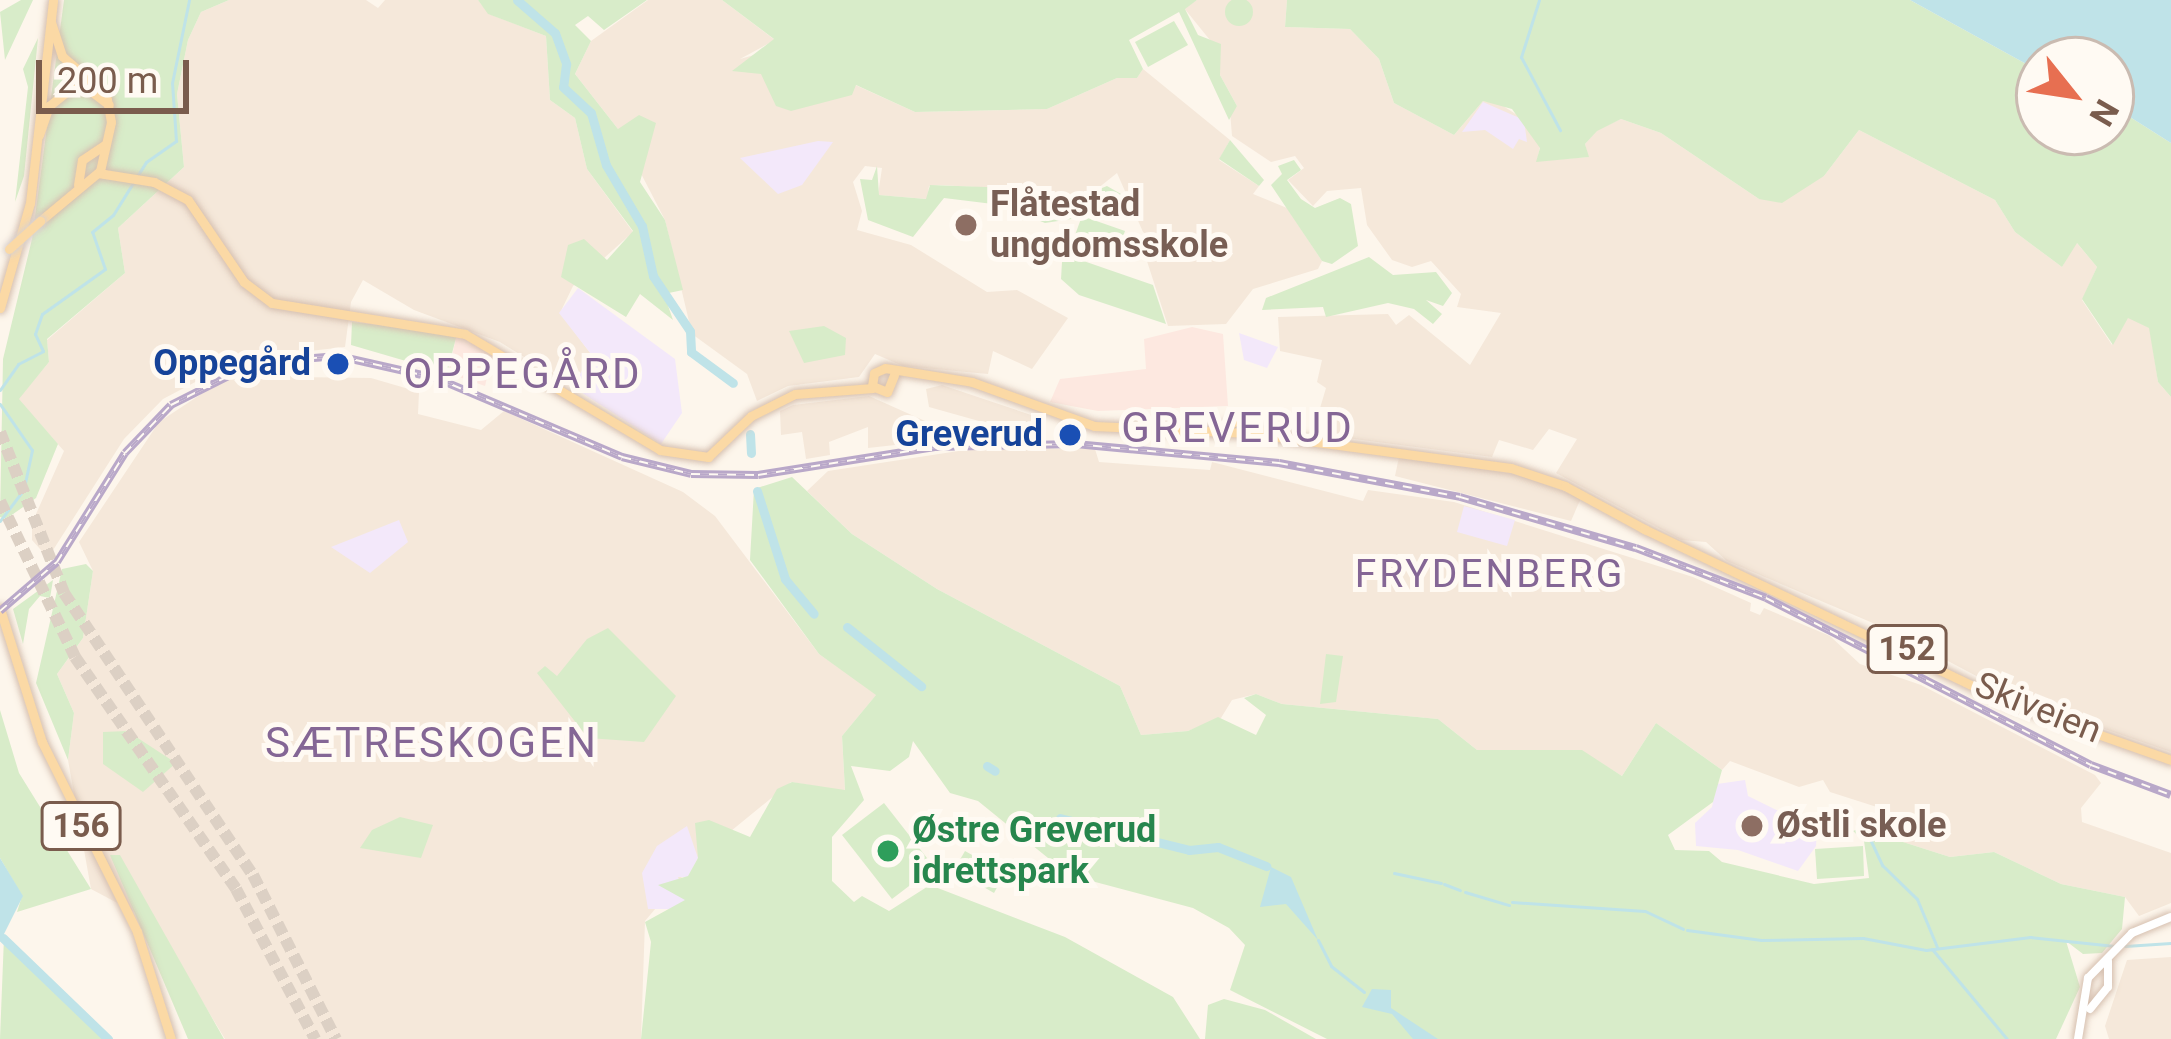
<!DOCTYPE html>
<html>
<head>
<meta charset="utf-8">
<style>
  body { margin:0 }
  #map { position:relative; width:2171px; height:1039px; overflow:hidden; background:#fdf6ec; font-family:Roboto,sans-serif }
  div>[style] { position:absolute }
  .residential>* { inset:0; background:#f5e8da }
  .commercial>* { inset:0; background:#fde8e0 }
  .education>* { inset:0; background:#f3e8fa }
  .green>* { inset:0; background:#d8ecc9 }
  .round { border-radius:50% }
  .water>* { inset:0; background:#bfe3e8 }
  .stream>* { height:3px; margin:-1.5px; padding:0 1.5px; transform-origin:1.5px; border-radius:1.5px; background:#bfe3e8 }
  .river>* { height:9px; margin:-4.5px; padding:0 4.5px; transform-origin:4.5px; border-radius:4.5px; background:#bfe3e8 }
  .highway-tunnel>* { height:12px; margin-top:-6px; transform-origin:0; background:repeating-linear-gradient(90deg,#dcd0c4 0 12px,transparent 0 18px) }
  .roads { filter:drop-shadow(0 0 3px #d6c0b0) drop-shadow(0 0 3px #d6c0b0) }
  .secondary>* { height:8px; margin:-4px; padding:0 4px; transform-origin:4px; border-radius:4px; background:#fff }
  .primary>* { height:9px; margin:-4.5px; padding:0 4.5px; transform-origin:4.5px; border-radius:4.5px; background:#fbd9a5 }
  .rail>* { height:8px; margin-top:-4px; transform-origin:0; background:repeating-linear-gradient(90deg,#fffaf3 0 9px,#b9a8c9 0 18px); box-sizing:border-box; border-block:3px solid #b9a8c9 }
  .bridges { filter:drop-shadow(0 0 3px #dad1cd) drop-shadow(0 0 3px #dad1cd) }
  .primary-bridge>* { height:9px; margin:-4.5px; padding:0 4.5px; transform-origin:4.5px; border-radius:4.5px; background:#fbd9a5 }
  .dots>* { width:33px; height:33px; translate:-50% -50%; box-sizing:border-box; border:6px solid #fffaf3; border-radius:50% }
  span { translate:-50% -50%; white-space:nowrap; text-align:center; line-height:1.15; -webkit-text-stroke:10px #fffaf3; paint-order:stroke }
  .shield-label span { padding:3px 9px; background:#fffaf3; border:3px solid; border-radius:9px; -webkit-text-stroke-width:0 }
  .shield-label { font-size:33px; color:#7a5c4d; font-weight:700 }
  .education-label { font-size:36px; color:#785e54; font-weight:700 }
  .left { translate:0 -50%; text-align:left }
  .transit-label { font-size:36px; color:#164399; font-weight:700 }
  .right { translate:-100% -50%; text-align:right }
  .street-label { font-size:36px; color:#7a5c4d }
  .leisure-label { font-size:36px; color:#27864d; font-weight:700 }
  .neighbourhood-label { font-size:39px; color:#846695; letter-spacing:3px }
  .quarter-label { font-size:42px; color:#846695; letter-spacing:3px }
  .north { position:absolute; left:2015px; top:36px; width:120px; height:120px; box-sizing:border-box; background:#fffaf3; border:3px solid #cabbb1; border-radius:50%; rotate:120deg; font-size:33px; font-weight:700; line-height:48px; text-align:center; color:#7a5c4d }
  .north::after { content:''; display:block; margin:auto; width:42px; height:54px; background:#e76f51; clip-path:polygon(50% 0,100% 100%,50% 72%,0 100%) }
  .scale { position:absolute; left:36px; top:60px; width:153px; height:54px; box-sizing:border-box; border:6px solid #7a5c4d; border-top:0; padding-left:15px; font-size:36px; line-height:42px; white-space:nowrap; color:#7a5c4d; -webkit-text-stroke:9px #fffaf3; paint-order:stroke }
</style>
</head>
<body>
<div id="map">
  <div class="residential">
    <i style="clip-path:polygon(229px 0,366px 0,378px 8px,385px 0,478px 0,489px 14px,546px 36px,550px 100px,575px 118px,587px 169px,633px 232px,573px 286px,560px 313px,591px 354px,573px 387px,500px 342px,414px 310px,363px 280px,351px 302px,345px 347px,239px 359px,163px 399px,124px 439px,48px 558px,32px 540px,32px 523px,64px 451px,18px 399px,49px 362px,47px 340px,125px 273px,118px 228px,184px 167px,177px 94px,188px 40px,201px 12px)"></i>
    <i style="clip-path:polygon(648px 0,722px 0,775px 40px,740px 59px,776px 49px,915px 112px,1047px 109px,1117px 78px,1137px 78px,1143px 69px,1230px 140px,1219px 160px,1259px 186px,1253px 194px,1287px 208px,1322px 261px,1318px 269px,1253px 289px,1226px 324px,1168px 326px,1145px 255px,1156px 241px,1143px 232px,1117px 173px,1082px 201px,1027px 205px,1013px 189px,940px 185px,929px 186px,927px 199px,878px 195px,882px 168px,865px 166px,853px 182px,862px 211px,857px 230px,911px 245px,987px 292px,1017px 290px,1068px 318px,1032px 369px,993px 351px,988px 374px,903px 366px,875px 354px,859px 377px,788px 386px,757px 401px,747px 374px,692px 334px,665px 220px,618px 129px,575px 74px,591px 41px)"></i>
    <i style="clip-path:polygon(1197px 0,1287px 0,1285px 27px,1350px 29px,1379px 59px,1394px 103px,1454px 135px,1483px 101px,1500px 104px,1525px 120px,1540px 147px,1537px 161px,1588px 157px,1585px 144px,1597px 130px,1621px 119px,1661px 133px,1759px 199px,1824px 176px,1859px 130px,1995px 200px,2015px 232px,2062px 267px,2076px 242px,2097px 267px,2082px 300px,2112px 345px,2128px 317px,2150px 328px,2158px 382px,2171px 397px,2171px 752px,2024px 701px,1887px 629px,1727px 561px,1706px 542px,1681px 540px,1556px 473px,1577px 439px,1549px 429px,1533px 450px,1499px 440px,1492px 457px,1339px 437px,1315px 425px,1326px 388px,1317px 382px,1322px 360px,1280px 351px,1278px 317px,1388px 314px,1396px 325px,1409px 315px,1470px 365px,1501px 313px,1457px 307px,1461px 294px,1431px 261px,1412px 267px,1392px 260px,1367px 225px,1361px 188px,1327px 191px,1313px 206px,1288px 180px,1304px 168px,1295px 156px,1271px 162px,1232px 136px,1230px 111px,1237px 106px,1220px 75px,1218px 50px,1184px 8px)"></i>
    <i style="clip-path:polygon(291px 362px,294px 377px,371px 378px,419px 392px,418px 414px,481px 430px,504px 411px,683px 492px,715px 516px,819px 654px,877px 694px,842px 736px,845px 791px,791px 782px,698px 858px,645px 921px,641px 1039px,225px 1039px,155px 923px,91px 889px,68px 760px,74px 713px,57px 674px,83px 638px,93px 571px,79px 542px,159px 422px,224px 379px)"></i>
    <i style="clip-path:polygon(942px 385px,1034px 416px,1026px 436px,984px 436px,986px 423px,929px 407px,926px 389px)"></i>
    <i style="clip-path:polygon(869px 396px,934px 425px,931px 441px,868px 448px,868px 427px,829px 442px,830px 455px,806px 459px,802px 432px,781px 435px,780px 411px,793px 405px)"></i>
    <i style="clip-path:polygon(978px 448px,1095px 449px,1099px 462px,1210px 470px,1212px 462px,1363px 501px,1368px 490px,1454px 502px,1693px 577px,1751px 603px,1750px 611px,1760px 615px,1764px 608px,1830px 636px,1860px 664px,1921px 685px,2095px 775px,2101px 783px,2081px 808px,2082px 822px,2171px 853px,2171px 903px,2139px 916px,2125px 897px,2061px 884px,1994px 852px,1950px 857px,1903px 842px,1875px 822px,1880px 808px,1830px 792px,1823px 780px,1799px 787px,1730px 761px,1722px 770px,1656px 723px,1622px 776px,1582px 751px,1477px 750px,1438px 719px,1282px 704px,1256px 694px,1232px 700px,1221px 718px,1188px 731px,1141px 735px,1120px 686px,937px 589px,852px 534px,807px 491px,828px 471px)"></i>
    <i style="clip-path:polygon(1399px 457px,1520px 475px,1581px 498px,1571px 521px,1395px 476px)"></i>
    <i style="clip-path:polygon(2171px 957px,2171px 1039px,2109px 1039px,2105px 1026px,2127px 960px)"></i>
  </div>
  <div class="commercial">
    <i style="clip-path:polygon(1192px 327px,1223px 334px,1228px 406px,1098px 411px,1050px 402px,1060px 379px,1146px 369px,1144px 339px)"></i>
    <i style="clip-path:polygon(457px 334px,493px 352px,485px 386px,448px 373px)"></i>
  </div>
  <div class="education">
    <i style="clip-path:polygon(1483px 102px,1524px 120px,1527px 142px,1519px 139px,1513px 149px,1485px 130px,1462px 132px)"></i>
    <i style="clip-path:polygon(818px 141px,833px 142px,802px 185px,778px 194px,740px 158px)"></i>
    <i style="clip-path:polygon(578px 288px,675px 359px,682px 413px,661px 444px,573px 387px,591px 354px,559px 313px)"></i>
    <i style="clip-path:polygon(1239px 333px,1278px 347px,1267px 368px,1244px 360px)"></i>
    <i style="clip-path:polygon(1464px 506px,1515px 520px,1507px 546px,1457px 532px)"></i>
    <i style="clip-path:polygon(399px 520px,408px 542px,370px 573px,331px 547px)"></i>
    <i style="clip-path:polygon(1745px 780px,1748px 796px,1817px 830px,1816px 846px,1798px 871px,1738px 850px,1696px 846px,1695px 823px,1712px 807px,1717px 784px)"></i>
    <i style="clip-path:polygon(687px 826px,698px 858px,688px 877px,678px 877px,686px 900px,674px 909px,648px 909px,642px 873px,657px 846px)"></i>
  </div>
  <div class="green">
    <i class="round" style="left:1225px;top:-2px;width:28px;height:28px"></i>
    <i style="clip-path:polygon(21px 0,33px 0,5px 60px,0 12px)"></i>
    <i style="clip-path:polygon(64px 0,229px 0,201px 12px,188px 40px,177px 94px,184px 167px,118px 228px,125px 273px,47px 339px,49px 362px,19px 399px,58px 444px,36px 498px,6px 519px,0 517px,3px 359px,32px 239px)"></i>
    <i style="clip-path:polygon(478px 0,647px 0,604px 30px,588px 16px,575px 25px,591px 41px,575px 74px,618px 129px,639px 115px,656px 123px,640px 182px,665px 220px,683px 290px,664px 294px,673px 320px,640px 294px,626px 317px,561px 277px,568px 245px,584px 239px,607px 260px,633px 231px,587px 169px,575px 118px,550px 100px,546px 36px,488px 14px)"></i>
    <i style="clip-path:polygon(722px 0,1197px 0,1185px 9px,1198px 35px,1221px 44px,1220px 75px,1237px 106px,1229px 120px,1179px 12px,1129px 40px,1143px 69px,1137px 78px,1117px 78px,1047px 109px,915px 112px,856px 85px,852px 95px,791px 111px,776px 106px,761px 74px,732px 71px,774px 39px)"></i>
    <i style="clip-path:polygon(1287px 0,1910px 0,2039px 71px,2039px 132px,2111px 132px,2111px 105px,2171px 143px,2171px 397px,2158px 382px,2149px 328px,2128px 318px,2113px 345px,2082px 299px,2097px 267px,2077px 243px,2062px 267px,2015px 232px,1995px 200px,1859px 130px,1824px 176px,1782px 203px,1759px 199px,1661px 133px,1621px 119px,1597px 131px,1585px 144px,1589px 157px,1536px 162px,1540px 148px,1512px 109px,1483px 101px,1454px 135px,1394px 103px,1379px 59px,1350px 29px,1285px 27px)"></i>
    <i style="clip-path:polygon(1174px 21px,1188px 45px,1148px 67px,1135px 42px)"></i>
    <i style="clip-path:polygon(38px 38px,24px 176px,15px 202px,28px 87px,23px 69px)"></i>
    <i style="clip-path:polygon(1230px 140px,1264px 180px,1259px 186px,1219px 159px)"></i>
    <i style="clip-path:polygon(1294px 160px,1301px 170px,1287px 180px,1301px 199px,1315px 208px,1340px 198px,1351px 204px,1358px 246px,1332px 264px,1322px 261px,1271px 185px,1282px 174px,1278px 166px)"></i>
    <i style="clip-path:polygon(877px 166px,879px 195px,926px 199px,930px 185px,1014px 188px,1027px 205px,1060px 205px,1107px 186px,1121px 194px,1124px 211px,1045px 223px,1001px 205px,944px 198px,913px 237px,868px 220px,860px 179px,872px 180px)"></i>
    <i style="clip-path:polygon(1082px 216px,1125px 231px,1114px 261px,1071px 246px)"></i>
    <i style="clip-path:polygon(1072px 257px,1153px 285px,1166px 324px,1079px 295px,1061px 279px,1062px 262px)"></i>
    <i style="clip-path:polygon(1369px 257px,1393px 275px,1436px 272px,1452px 293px,1443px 306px,1426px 300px,1442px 314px,1433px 324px,1414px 309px,1388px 303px,1326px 317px,1323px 307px,1262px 310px,1266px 298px)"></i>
    <i style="clip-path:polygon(352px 322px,457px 334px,447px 373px,351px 345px)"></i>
    <i style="clip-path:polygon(824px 326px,846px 338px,845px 355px,804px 363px,789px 331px)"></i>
    <i style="clip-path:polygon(792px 477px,852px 534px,937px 589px,1120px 686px,1141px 735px,1188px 731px,1218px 717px,1256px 735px,1266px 715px,1244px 698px,1256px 694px,1282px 704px,1438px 719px,1477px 750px,1582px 750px,1622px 776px,1656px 723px,1722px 770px,1713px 802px,1668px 835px,1675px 850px,1709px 851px,1722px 862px,1814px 884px,1869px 878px,1864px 841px,1853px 831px,1875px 822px,1903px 842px,1950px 857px,1994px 852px,2061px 884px,2125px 897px,2122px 929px,2102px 953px,2083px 954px,2066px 941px,2080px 987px,2056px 1039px,1327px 1039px,1230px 990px,1245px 945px,1229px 928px,1193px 908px,1069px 875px,978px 801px,950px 793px,913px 741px,909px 757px,890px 771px,851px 766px,864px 800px,832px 837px,832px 881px,854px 902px,862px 896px,889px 911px,930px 885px,1065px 937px,1173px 997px,1200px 1039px,641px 1039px,651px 942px,645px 922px,685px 900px,658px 885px,688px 876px,698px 858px,695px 823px,709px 820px,750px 837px,777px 789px,792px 782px,845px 790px,842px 736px,876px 695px,819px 654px,750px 560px,754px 489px)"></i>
    <i style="clip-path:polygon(86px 564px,93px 571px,83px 638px,57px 674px,74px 713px,68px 760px,36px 683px,62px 569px)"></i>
    <i style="clip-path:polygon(53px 580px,50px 598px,40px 596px,29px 609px,23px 644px,13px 609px)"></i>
    <i style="clip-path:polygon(608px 628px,676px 696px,644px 742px,588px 738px,537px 673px,545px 666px,557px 676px,587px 639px)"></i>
    <i style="clip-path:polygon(1326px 654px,1343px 656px,1336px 702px,1320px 704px)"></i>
    <i style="clip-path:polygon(0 710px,19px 773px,91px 889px,17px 912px,22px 896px,0 858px)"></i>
    <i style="clip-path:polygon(127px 731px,176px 763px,143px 792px,103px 764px,103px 732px)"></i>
    <i style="clip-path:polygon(884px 803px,934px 867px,892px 899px,842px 835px)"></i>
    <i style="clip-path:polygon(400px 817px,433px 825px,421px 858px,360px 848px,372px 830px)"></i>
    <i style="clip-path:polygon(1863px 846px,1864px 876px,1817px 879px,1815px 849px)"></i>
    <i style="clip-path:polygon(965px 851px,1005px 873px,994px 893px,954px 870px)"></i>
    <i style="clip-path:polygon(110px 855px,120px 855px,224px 1039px,188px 1039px)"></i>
    <i style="clip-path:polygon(4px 937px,106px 1039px,0 1039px)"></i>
    <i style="clip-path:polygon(1224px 999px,1265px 1010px,1316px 1039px,1205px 1039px,1208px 1005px)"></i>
  </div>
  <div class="water">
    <i style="clip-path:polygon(1910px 0,2171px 0,2171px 143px,2111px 105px,2111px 60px,2039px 60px,2039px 71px)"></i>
    <i style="clip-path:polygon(0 858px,23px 896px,0 942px)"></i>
    <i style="clip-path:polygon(1271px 867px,1291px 877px,1318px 940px,1286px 904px,1260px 907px)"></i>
    <i style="clip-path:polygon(1372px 989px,1391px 990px,1391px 1008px,1438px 1039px,1413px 1039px,1392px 1014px,1362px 1007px)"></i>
  </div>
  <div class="stream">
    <i style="left:1539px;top:0;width:60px;rotate:107.5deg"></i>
    <i style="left:1521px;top:57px;width:83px;rotate:61.9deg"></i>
    <i style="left:0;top:390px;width:32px;rotate:-55deg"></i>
    <i style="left:18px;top:364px;width:28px;rotate:-27deg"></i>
    <i style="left:43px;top:351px;width:19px;rotate:-115deg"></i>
    <i style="left:35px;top:334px;width:21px;rotate:-71deg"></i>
    <i style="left:42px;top:314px;width:77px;rotate:-35.5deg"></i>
    <i style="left:105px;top:269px;width:39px;rotate:-109deg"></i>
    <i style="left:92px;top:232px;width:27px;rotate:-39deg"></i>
    <i style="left:113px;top:215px;width:62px;rotate:-58.1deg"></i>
    <i style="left:146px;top:162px;width:37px;rotate:-35deg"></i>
    <i style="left:176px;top:141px;width:58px;rotate:-93.9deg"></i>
    <i style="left:172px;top:83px;width:85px;rotate:-78.4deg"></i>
    <i style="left:0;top:404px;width:56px;rotate:55.2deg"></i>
    <i style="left:32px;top:450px;width:40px;rotate:102deg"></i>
    <i style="left:24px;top:489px;width:40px;rotate:127deg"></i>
    <i style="left:1870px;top:839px;width:29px;rotate:65deg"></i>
    <i style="left:1882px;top:865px;width:49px;rotate:44.2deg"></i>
    <i style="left:1917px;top:899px;width:52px;rotate:67.4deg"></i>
    <i style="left:1394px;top:873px;width:48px;rotate:12deg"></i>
    <i style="left:1444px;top:884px;width:17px;rotate:21deg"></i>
    <i style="left:1465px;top:892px;width:46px;rotate:16.5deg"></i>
    <i style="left:1512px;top:902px;width:133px;rotate:3.9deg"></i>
    <i style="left:1645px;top:911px;width:42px;rotate:25.3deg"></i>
    <i style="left:1687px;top:930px;width:75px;rotate:7.7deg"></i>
    <i style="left:1761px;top:940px;width:102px;rotate:-1.1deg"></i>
    <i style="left:1863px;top:938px;width:64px;rotate:10.8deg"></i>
    <i style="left:1926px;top:950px;width:105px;rotate:-7.1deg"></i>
    <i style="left:2030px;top:937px;width:85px;rotate:6deg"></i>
    <i style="left:1318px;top:940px;width:29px;rotate:63deg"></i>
    <i style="left:1331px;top:966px;width:42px;rotate:38.2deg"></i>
    <i style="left:2125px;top:946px;width:46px;rotate:-3.7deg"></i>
    <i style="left:1932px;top:949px;width:117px;rotate:50.2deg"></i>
  </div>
  <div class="river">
    <i style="left:517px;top:0;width:50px;rotate:41deg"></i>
    <i style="left:555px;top:33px;width:33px;rotate:70deg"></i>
    <i style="left:566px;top:64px;width:23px;rotate:97deg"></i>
    <i style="left:563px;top:87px;width:38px;rotate:43deg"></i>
    <i style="left:591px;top:113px;width:54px;rotate:73.9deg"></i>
    <i style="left:606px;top:165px;width:71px;rotate:59.5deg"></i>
    <i style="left:642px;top:226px;width:51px;rotate:77.6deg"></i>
    <i style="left:653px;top:276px;width:66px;rotate:56.1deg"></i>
    <i style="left:690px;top:331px;width:21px;rotate:87deg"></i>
    <i style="left:691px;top:352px;width:52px;rotate:36.4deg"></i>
    <i style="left:750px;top:434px;width:19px;rotate:87deg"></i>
    <i style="left:757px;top:491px;width:92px;rotate:72.3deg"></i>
    <i style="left:785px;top:579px;width:45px;rotate:50.4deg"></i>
    <i style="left:847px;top:627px;width:95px;rotate:38.6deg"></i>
    <i style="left:987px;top:766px;width:9px;rotate:32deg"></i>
    <i style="left:1060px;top:818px;width:133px;rotate:13.9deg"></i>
    <i style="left:1189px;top:850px;width:29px;rotate:-6deg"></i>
    <i style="left:1218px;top:847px;width:52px;rotate:21.6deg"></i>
    <i style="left:3px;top:938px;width:146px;rotate:43.9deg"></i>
  </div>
  <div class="highway-tunnel">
    <i style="left:0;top:432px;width:173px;rotate:68.3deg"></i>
    <i style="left:64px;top:593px;width:339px;rotate:56.2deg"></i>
    <i style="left:253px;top:875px;width:184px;rotate:63.2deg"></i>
    <i style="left:0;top:501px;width:173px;rotate:64.3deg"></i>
    <i style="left:75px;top:657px;width:282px;rotate:55.2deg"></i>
    <i style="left:236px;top:889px;width:170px;rotate:62.2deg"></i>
  </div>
  <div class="roads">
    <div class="secondary">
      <i style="left:2090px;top:1009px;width:28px;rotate:-51deg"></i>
      <i style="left:2108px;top:987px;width:26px;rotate:-90deg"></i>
      <i style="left:2078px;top:1039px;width:62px;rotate:-80.7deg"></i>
      <i style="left:2088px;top:978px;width:63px;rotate:-45.6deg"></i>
      <i style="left:2132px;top:933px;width:42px;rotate:-22.3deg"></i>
    </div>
    <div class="primary">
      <i style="left:39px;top:135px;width:31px;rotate:-71deg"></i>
      <i style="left:49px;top:106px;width:27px;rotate:-39deg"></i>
      <i style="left:70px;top:89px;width:18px"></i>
      <i style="left:88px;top:89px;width:26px;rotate:37deg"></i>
      <i style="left:98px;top:173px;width:57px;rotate:9.1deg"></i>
      <i style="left:154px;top:182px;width:38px;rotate:28deg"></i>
      <i style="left:188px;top:200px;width:99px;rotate:55.7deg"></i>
      <i style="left:244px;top:282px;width:35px;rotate:37deg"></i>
      <i style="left:272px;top:303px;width:195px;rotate:9.1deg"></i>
      <i style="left:465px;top:334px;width:227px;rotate:30.7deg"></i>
      <i style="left:660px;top:450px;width:49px;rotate:8.3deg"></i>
      <i style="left:708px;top:457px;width:59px;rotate:-43.6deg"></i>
      <i style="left:78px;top:185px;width:25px;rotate:-81deg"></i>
      <i style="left:82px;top:160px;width:27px;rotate:-34deg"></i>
      <i style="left:40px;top:221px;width:78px;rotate:-39.8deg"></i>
      <i style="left:100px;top:171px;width:50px;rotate:-77.3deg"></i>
      <i style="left:111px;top:122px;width:28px;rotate:-100deg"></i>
      <i style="left:106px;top:94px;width:58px;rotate:-139.2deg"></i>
      <i style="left:62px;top:56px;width:35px;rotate:-108deg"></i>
      <i style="left:0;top:308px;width:109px;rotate:-74.1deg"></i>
      <i style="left:30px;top:203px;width:204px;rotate:-83.5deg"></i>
      <i style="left:894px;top:375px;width:18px;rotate:112deg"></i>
      <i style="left:887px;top:392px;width:16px;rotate:-158deg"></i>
      <i style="left:872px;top:386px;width:13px;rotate:-81deg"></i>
      <i style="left:874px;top:373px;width:12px;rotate:-24deg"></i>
      <i style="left:885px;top:368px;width:88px;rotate:9.1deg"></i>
      <i style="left:972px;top:382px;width:130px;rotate:19.8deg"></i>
      <i style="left:1094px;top:426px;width:155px;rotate:2.6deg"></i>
      <i style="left:1249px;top:433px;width:264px;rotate:7.6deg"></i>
      <i style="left:1511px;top:468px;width:57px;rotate:18.4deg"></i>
      <i style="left:1565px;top:486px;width:92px;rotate:28.5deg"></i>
      <i style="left:751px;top:416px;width:49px;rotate:-26.6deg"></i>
      <i style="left:795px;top:394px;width:78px;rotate:-4.4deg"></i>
      <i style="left:1215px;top:432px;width:26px;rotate:-28deg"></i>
      <i style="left:1238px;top:420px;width:28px;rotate:26deg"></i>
      <i style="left:1644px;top:529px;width:402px;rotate:25.5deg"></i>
      <i style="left:2007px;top:702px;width:174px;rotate:19.5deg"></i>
      <i style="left:0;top:609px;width:139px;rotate:72.5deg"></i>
      <i style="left:42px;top:742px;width:212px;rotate:63.4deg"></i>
      <i style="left:137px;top:932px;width:112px;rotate:72.4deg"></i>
    </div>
  </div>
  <div class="rail">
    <i style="left:0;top:611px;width:75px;rotate:-40.7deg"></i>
    <i style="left:57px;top:562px;width:128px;rotate:-58deg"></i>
    <i style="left:125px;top:453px;width:66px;rotate:-46.2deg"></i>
    <i style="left:171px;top:405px;width:93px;rotate:-26.8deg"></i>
    <i style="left:254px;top:363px;width:84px;rotate:-4.8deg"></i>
    <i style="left:338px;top:356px;width:100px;rotate:12.7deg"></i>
    <i style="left:436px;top:378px;width:202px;rotate:23deg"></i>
    <i style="left:622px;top:457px;width:71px;rotate:13.8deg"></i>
    <i style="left:691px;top:474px;width:67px;rotate:0.9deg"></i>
    <i style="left:758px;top:475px;width:179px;rotate:-9deg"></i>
    <i style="left:935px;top:447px;width:140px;rotate:-1.2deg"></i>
    <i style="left:1075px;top:444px;width:205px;rotate:5.3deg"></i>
    <i style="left:1279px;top:463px;width:184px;rotate:10.6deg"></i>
    <i style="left:1460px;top:497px;width:183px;rotate:16.2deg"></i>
    <i style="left:1636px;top:548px;width:139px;rotate:21deg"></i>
    <i style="left:1766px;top:598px;width:365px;rotate:27.2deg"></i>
    <i style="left:2091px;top:765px;width:85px;rotate:20.6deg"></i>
  </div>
  <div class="bridges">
    <div class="primary-bridge">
      <i style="left:9px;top:249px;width:42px;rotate:-42.1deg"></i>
    </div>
  </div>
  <div class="dots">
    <i style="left:966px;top:225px;background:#8d6e63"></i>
    <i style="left:338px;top:364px;background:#1a4fb4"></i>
    <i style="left:1070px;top:435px;background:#1a4fb4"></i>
    <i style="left:1752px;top:826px;background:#8d6e63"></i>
    <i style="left:888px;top:851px;background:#2e9e5b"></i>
  </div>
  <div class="shield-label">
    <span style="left:1907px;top:649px">152</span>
    <span style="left:81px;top:826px">156</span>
  </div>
  <div class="education-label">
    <span class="left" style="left:990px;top:225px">Flåtestad<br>ungdomsskole</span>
    <span class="left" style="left:1776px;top:826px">Østli skole</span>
  </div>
  <div class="transit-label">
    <span class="right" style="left:311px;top:364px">Oppegård</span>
    <span class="right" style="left:1043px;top:435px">Greverud</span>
  </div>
  <div class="street-label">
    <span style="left:2038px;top:708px;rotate:22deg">Skiveien</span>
  </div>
  <div class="leisure-label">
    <span class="left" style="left:912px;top:851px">Østre Greverud<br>idrettspark</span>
  </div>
  <div class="neighbourhood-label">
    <span style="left:1490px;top:574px">FRYDENBERG</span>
  </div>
  <div class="quarter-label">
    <span style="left:523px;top:374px">OPPEGÅRD</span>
    <span style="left:1238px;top:428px">GREVERUD</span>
    <span style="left:432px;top:743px">SÆTRESKOGEN</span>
  </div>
  <div class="north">N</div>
  <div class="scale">200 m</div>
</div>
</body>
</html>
